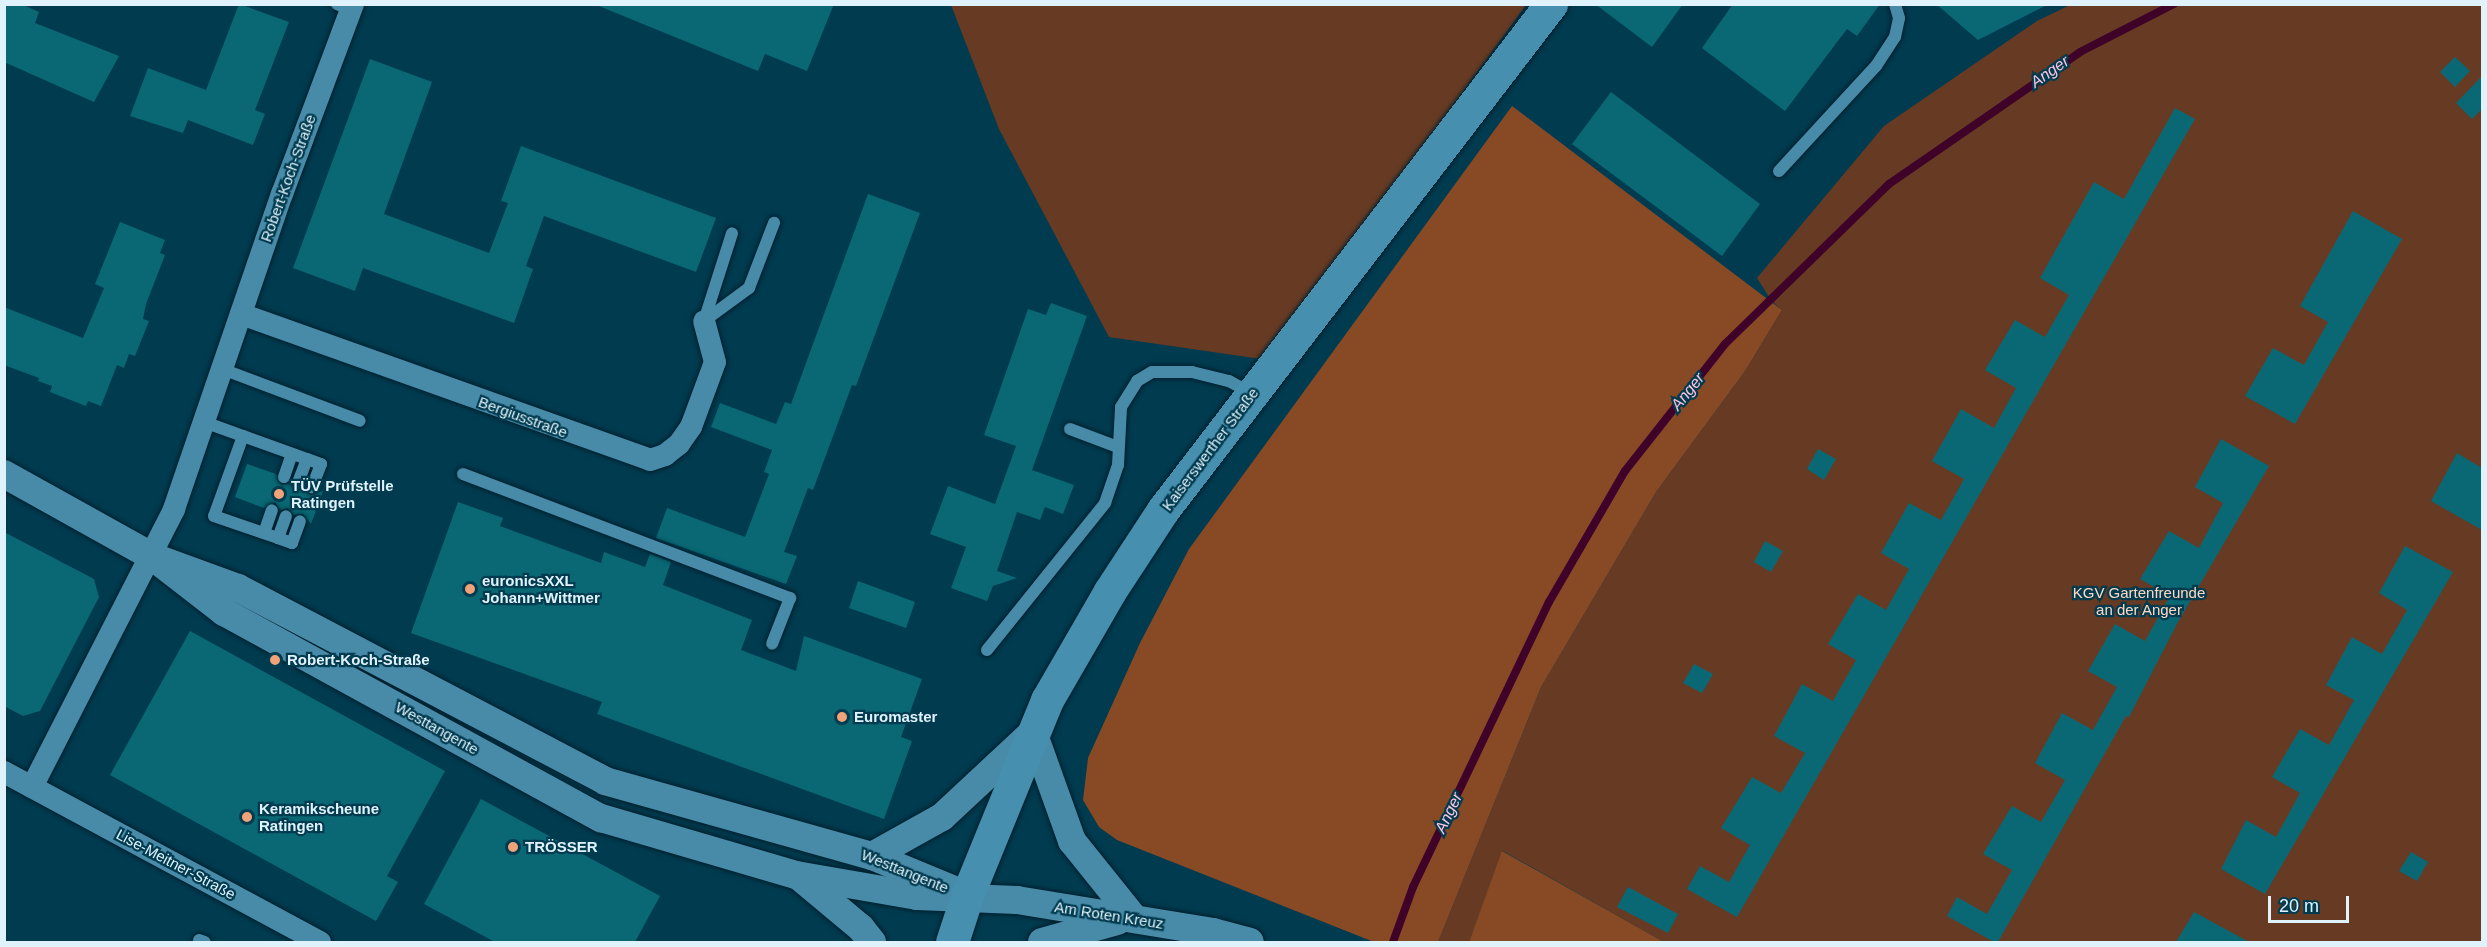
<!DOCTYPE html>
<html>
<head>
<meta charset="utf-8">
<style>
  body { margin:0 }
  #map { position:relative; width:2487px; height:947px; overflow:hidden; background:#003b4f; font-family:Helvetica,sans-serif }
  div>[style] { position:absolute }
  .green>* { inset:0; background:#673b23 }
  .forest>* { inset:0; background:#884925 }
  .stream>* { height:8px; margin:-4px; padding:0 4px; transform-origin:4px; border-radius:4px; background:#3f0228 }
  .building>* { inset:0; background:#096874 }
  .roads { filter:drop-shadow(0 0 2px #00202e) drop-shadow(0 0 2px #00202e) }
  .service>* { height:12px; margin:-6px; padding:0 6px; transform-origin:6px; border-radius:6px; background:#488ba8 }
  .minor>* { height:22px; margin:-11px; padding:0 11px; transform-origin:11px; border-radius:11px; background:#488ba8 }
  .tertiary>* { height:28px; margin:-14px; padding:0 14px; transform-origin:14px; border-radius:14px; background:#488ba8 }
  .secondary>* { height:33px; margin:-16.5px; padding:0 16.5px; transform-origin:16.5px; border-radius:16.5px; background:#468fae }
  .dots>* { width:16px; height:16px; translate:-50% -50%; box-sizing:border-box; border:3px solid #003b4f; border-radius:50% }
  span { translate:-50% -50%; white-space:nowrap; text-align:center; line-height:1.15; -webkit-text-stroke:4.5px #003b4f; paint-order:stroke }
  .street-label { font-size:15px; color:#e0f3fd }
  .poi-label { font-size:15px; color:#e0f3fd; font-weight:700 }
  .left { translate:0 -50%; text-align:left }
  .park-label { font-size:15px; color:#ffd8c3 }
  .water-label { font-size:16px; color:#ffc2df; font-style:italic }
  .frame { position:absolute; inset:0; border:6px solid #e0f3fd; pointer-events:none }
  .scale { position:absolute; left:2268px; top:896px; width:81px; height:27px; box-sizing:border-box; border:3px solid #e0f3fd; border-top:0; padding-left:8px; font-size:18px; line-height:21px; white-space:nowrap; color:#e0f3fd; -webkit-text-stroke:4px #003b4f; paint-order:stroke }
</style>
</head>
<body>
<div id="map">
  <div class="green">
    <i style="clip-path:polygon(951px 5px,1526px 5px,1268px 360px,1109px 337px,999px 129px)"></i>
    <i style="clip-path:polygon(2070px 5px,2482px 5px,2482px 942px,1664px 942px,1503px 851px,1469px 942px,1438px 942px,1541px 687px,1656px 492px,1745px 371px,1782px 310px,1771px 300px,1757px 278px,1884px 126px,2037px 21px)"></i>
  </div>
  <div class="forest">
    <i style="clip-path:polygon(1512px 106px,1782px 310px,1745px 371px,1656px 492px,1541px 687px,1438px 942px,1374px 942px,1117px 840px,1099px 827px,1083px 800px,1088px 758px,1140px 643px,1189px 549px)"></i>
    <i style="clip-path:polygon(1502px 851px,1664px 942px,1469px 942px)"></i>
  </div>
  <div class="stream">
    <i style="left:1393px;top:942px;width:59px;rotate:-70deg"></i>
    <i style="left:1413px;top:887px;width:316px;rotate:-64.5deg"></i>
    <i style="left:1549px;top:602px;width:151px;rotate:-59.9deg"></i>
    <i style="left:1625px;top:471px;width:162px;rotate:-51.8deg"></i>
    <i style="left:1725px;top:344px;width:229px;rotate:-44.3deg"></i>
    <i style="left:1889px;top:184px;width:232px;rotate:-34.6deg"></i>
    <i style="left:2080px;top:52px;width:106px;rotate:-27.1deg"></i>
  </div>
  <div class="building">
    <i style="clip-path:polygon(4px 4px,21px 4px,39px 12px,35px 23px,119px 56px,94px 102px,4px 62px)"></i>
    <i style="clip-path:polygon(239px 4px,289px 22px,255px 110px,265px 114px,253px 145px,188px 120px,183px 133px,130px 116px,148px 68px,206px 90px)"></i>
    <i style="clip-path:polygon(594px 4px,834px 4px,807px 71px,765px 54px,758px 71px)"></i>
    <i style="clip-path:polygon(1595px 4px,1683px 4px,1652px 47px)"></i>
    <i style="clip-path:polygon(1733px 4px,1880px 4px,1857px 36px,1847px 29px,1785px 111px,1702px 48px)"></i>
    <i style="clip-path:polygon(1936px 4px,2049px 4px,1978px 40px)"></i>
    <i style="clip-path:polygon(2455px 57px,2470px 71px,2455px 87px,2440px 72px)"></i>
    <i style="clip-path:polygon(370px 59px,432px 82px,384px 214px,489px 253px,508px 203px,501px 201px,521px 146px,716px 218px,696px 272px,544px 216px,526px 266px,533px 269px,514px 323px,363px 268px,355px 291px,293px 268px)"></i>
    <i style="clip-path:polygon(2482px 76px,2482px 109px,2472px 119px,2456px 103px)"></i>
    <i style="clip-path:polygon(1611px 92px,1760px 204px,1722px 256px,1572px 144px)"></i>
    <i style="clip-path:polygon(2175px 108px,2195px 119px,1737px 917px,1687px 889px,1700px 866px,1729px 882px,1750px 845px,1721px 828px,1752px 777px,1781px 793px,1805px 753px,1774px 736px,1802px 684px,1833px 701px,1856px 660px,1828px 644px,1858px 594px,1886px 610px,1909px 569px,1881px 553px,1909px 503px,1941px 520px,1964px 479px,1932px 461px,1961px 409px,1994px 428px,2016px 388px,1985px 370px,2015px 320px,2045px 337px,2069px 295px,2040px 278px,2050px 260px,2094px 182px,2124px 199px)"></i>
    <i style="clip-path:polygon(868px 194px,920px 213px,856px 386px,852px 385px,813px 490px,808px 488px,784px 552px,797px 556px,786px 584px,656px 538px,667px 508px,745px 537px,769px 474px,764px 472px,772px 450px,711px 427px,720px 403px,776px 424px,785px 402px,791px 404px)"></i>
    <i style="clip-path:polygon(2353px 211px,2402px 239px,2295px 424px,2245px 396px,2273px 348px,2304px 365px,2328px 322px,2300px 306px)"></i>
    <i style="clip-path:polygon(120px 222px,165px 240px,160px 253px,165px 255px,146px 304px,143px 319px,149px 321px,135px 356px,129px 354px,124px 368px,117px 365px,101px 406px,88px 401px,86px 406px,50px 392px,52px 386px,38px 381px,39px 378px,4px 365px,4px 307px,83px 338px,104px 288px,95px 284px)"></i>
    <i style="clip-path:polygon(1051px 303px,1087px 316px,1032px 470px,1074px 485px,1063px 514px,1045px 507px,1040px 520px,1017px 512px,997px 571px,1017px 578px,993px 586px,987px 601px,951px 588px,966px 547px,930px 534px,948px 486px,995px 504px,1016px 446px,984px 435px,1028px 309px,1046px 315px)"></i>
    <i style="clip-path:polygon(2221px 439px,2269px 466px,2178px 622px,2129px 717px,2126px 716px,1998px 942px,1994px 942px,1947px 916px,1957px 897px,1987px 914px,2012px 870px,1983px 854px,2012px 806px,2041px 822px,2065px 780px,2035px 763px,2062px 713px,2093px 730px,2117px 687px,2088px 671px,2115px 624px,2145px 641px,2170px 596px,2140px 579px,2169px 531px,2199px 548px,2223px 503px,2195px 487px)"></i>
    <i style="clip-path:polygon(1818px 449px,1836px 459px,1824px 480px,1807px 469px)"></i>
    <i style="clip-path:polygon(2457px 453px,2482px 468px,2482px 530px,2431px 501px)"></i>
    <i style="clip-path:polygon(247px 464px,276px 474px,281px 485px,290px 483px,296px 490px,304px 488px,310px 495px,323px 491px,311px 524px,303px 514px,294px 515px,288px 508px,280px 510px,275px 502px,264px 508px,235px 497px)"></i>
    <i style="clip-path:polygon(458px 502px,503px 518px,500px 526px,601px 563px,604px 552px,645px 567px,650px 554px,671px 562px,663px 585px,752px 620px,741px 650px,796px 671px,804px 636px,922px 679px,901px 737px,912px 741px,884px 819px,597px 714px,602px 702px,411px 633px)"></i>
    <i style="clip-path:polygon(4px 532px,94px 579px,99px 597px,40px 711px,23px 716px,4px 706px)"></i>
    <i style="clip-path:polygon(1765px 541px,1783px 551px,1771px 572px,1754px 562px)"></i>
    <i style="clip-path:polygon(2405px 546px,2453px 572px,2265px 894px,2221px 869px,2246px 820px,2276px 837px,2300px 793px,2272px 777px,2300px 729px,2329px 745px,2354px 700px,2326px 685px,2352px 637px,2382px 654px,2407px 610px,2379px 593px)"></i>
    <i style="clip-path:polygon(858px 581px,915px 602px,906px 628px,849px 608px)"></i>
    <i style="clip-path:polygon(190px 631px,445px 771px,387px 876px,398px 882px,376px 921px,110px 775px)"></i>
    <i style="clip-path:polygon(1694px 664px,1713px 674px,1702px 693px,1683px 683px)"></i>
    <i style="clip-path:polygon(481px 799px,660px 896px,635px 942px,495px 942px,424px 904px)"></i>
    <i style="clip-path:polygon(2411px 852px,2428px 862px,2417px 881px,2399px 871px)"></i>
    <i style="clip-path:polygon(1628px 887px,1678px 914px,1668px 933px,1617px 907px)"></i>
    <i style="clip-path:polygon(2194px 912px,2249px 942px,2176px 942px)"></i>
  </div>
  <div class="roads">
    <div class="service">
      <i style="left:337px;top:4px;width:15px;rotate:23deg"></i>
      <i style="left:1779px;top:171px;width:143px;rotate:-47.3deg"></i>
      <i style="left:1876px;top:66px;width:35px;rotate:-57deg"></i>
      <i style="left:1895px;top:37px;width:19px;rotate:-78deg"></i>
      <i style="left:1899px;top:18px;width:15px;rotate:-106deg"></i>
      <i style="left:704px;top:321px;width:56px;rotate:-36.3deg"></i>
      <i style="left:749px;top:288px;width:70px;rotate:-69deg"></i>
      <i style="left:704px;top:321px;width:92px;rotate:-72.3deg"></i>
      <i style="left:222px;top:369px;width:147px;rotate:20.6deg"></i>
      <i style="left:204px;top:422px;width:109px;rotate:19.8deg"></i>
      <i style="left:307px;top:459px;width:25px;rotate:111deg"></i>
      <i style="left:1070px;top:429px;width:51px;rotate:20.6deg"></i>
      <i style="left:243px;top:436px;width:85px;rotate:109.9deg"></i>
      <i style="left:214px;top:516px;width:68px;rotate:19deg"></i>
      <i style="left:278px;top:538px;width:23px;rotate:-70deg"></i>
      <i style="left:307px;top:459px;width:15px;rotate:20deg"></i>
      <i style="left:321px;top:464px;width:25px;rotate:111deg"></i>
      <i style="left:463px;top:474px;width:350px;rotate:20.8deg"></i>
      <i style="left:790px;top:598px;width:49px;rotate:111.4deg"></i>
      <i style="left:284px;top:477px;width:24px;rotate:-71deg"></i>
      <i style="left:264px;top:533px;width:24px;rotate:-71deg"></i>
      <i style="left:278px;top:538px;width:15px;rotate:20deg"></i>
      <i style="left:292px;top:543px;width:23px;rotate:-70deg"></i>
      <i style="left:987px;top:650px;width:189px;rotate:-51.2deg"></i>
      <i style="left:1105px;top:503px;width:40px;rotate:-71.1deg"></i>
      <i style="left:1118px;top:465px;width:58px;rotate:-87deg"></i>
      <i style="left:1121px;top:407px;width:31px;rotate:-58deg"></i>
      <i style="left:1137px;top:381px;width:17px;rotate:-31deg"></i>
      <i style="left:1152px;top:372px;width:40px"></i>
      <i style="left:1192px;top:372px;width:38px;rotate:14deg"></i>
      <i style="left:1229px;top:381px;width:25px;rotate:29deg"></i>
      <i style="left:199px;top:940px;width:6px;rotate:18deg"></i>
    </div>
    <div class="minor">
      <i style="left:241px;top:314px;width:434px;rotate:19.6deg"></i>
      <i style="left:650px;top:460px;width:16px;rotate:-18deg"></i>
      <i style="left:665px;top:455px;width:18px;rotate:-38deg"></i>
      <i style="left:679px;top:444px;width:21px;rotate:-55deg"></i>
      <i style="left:691px;top:427px;width:69px;rotate:-69.7deg"></i>
      <i style="left:715px;top:362px;width:42px;rotate:-105deg"></i>
      <i style="left:4px;top:772px;width:359px;rotate:28.3deg"></i>
      <i style="left:32px;top:787px;width:312px;rotate:-62.9deg"></i>
      <i style="left:174px;top:509px;width:333px;rotate:-71.1deg"></i>
      <i style="left:282px;top:194px;width:203px;rotate:-69.5deg"></i>
    </div>
    <div class="tertiary">
      <i style="left:4px;top:474px;width:171px;rotate:29.1deg"></i>
      <i style="left:153px;top:557px;width:90px;rotate:20deg"></i>
      <i style="left:238px;top:588px;width:415px;rotate:27.7deg"></i>
      <i style="left:605px;top:781px;width:277px;rotate:15.7deg"></i>
      <i style="left:872px;top:856px;width:92px;rotate:22.4deg"></i>
      <i style="left:153px;top:557px;width:90px;rotate:37.8deg"></i>
      <i style="left:224px;top:612px;width:430px;rotate:28.7deg"></i>
      <i style="left:601px;top:818px;width:203px;rotate:16.3deg"></i>
      <i style="left:796px;top:875px;width:123px;rotate:9.8deg"></i>
      <i style="left:917px;top:896px;width:100px;rotate:2.3deg"></i>
      <i style="left:1017px;top:900px;width:199px;rotate:9.3deg"></i>
      <i style="left:1213px;top:932px;width:38px;rotate:15deg"></i>
      <i style="left:872px;top:856px;width:80px;rotate:-29.1deg"></i>
      <i style="left:942px;top:817px;width:125px;rotate:-43deg"></i>
      <i style="left:1033px;top:732px;width:116px;rotate:70.3deg"></i>
      <i style="left:1072px;top:841px;width:99px;rotate:51.2deg"></i>
      <i style="left:801px;top:878px;width:78px;rotate:39.8deg"></i>
      <i style="left:861px;top:928px;width:18px;rotate:52deg"></i>
      <i style="left:1042px;top:942px;width:78px;rotate:-15.6deg"></i>
    </div>
    <div class="secondary">
      <i style="left:952px;top:942px;width:48px;rotate:-71.9deg"></i>
      <i style="left:967px;top:896px;width:212px;rotate:-67.8deg"></i>
      <i style="left:1047px;top:700px;width:126px;rotate:-60deg"></i>
      <i style="left:1110px;top:591px;width:97px;rotate:-56.8deg"></i>
      <i style="left:1163px;top:510px;width:638px;rotate:-52.52deg"></i>
    </div>
  </div>
  <div class="dots">
    <i style="left:279px;top:494px;background:#f0a279"></i>
    <i style="left:470px;top:589px;background:#f0a279"></i>
    <i style="left:275px;top:660px;background:#f0a279"></i>
    <i style="left:842px;top:717px;background:#f0a279"></i>
    <i style="left:247px;top:817px;background:#f0a279"></i>
    <i style="left:513px;top:847px;background:#f0a279"></i>
  </div>
  <div class="street-label">
    <span style="left:288px;top:178px;rotate:-70deg">Robert-Koch-Straße</span>
    <span style="left:523px;top:417px;rotate:20deg">Bergiusstraße</span>
    <span style="left:1210px;top:449px;rotate:-53deg">Kaiserswerther Straße</span>
    <span style="left:437px;top:728px;rotate:29deg">Westtangente</span>
    <span style="left:176px;top:864px;rotate:28deg">Lise-Meitner-Straße</span>
    <span style="left:905px;top:871px;rotate:22deg">Westtangente</span>
    <span style="left:1109px;top:915px;rotate:9deg">Am Roten Kreuz</span>
  </div>
  <div class="poi-label">
    <span class="left" style="left:291px;top:494px">TÜV Prüfstelle<br>Ratingen</span>
    <span class="left" style="left:482px;top:589px">euronicsXXL<br>Johann+Wittmer</span>
    <span class="left" style="left:287px;top:660px">Robert-Koch-Straße</span>
    <span class="left" style="left:854px;top:717px">Euromaster</span>
    <span class="left" style="left:259px;top:817px">Keramikscheune<br>Ratingen</span>
    <span class="left" style="left:525px;top:847px">TRÖSSER</span>
  </div>
  <div class="park-label">
    <span style="left:2139px;top:601px">KGV Gartenfreunde<br>an der Anger</span>
  </div>
  <div class="water-label">
    <span style="left:2050px;top:72px;rotate:-35deg">Anger</span>
    <span style="left:1688px;top:392px;rotate:-51deg">Anger</span>
    <span style="left:1449px;top:813px;rotate:-64deg">Anger</span>
  </div>
  <div class="frame"></div>
  <div class="scale">20 m</div>
</div>
</body>
</html>
